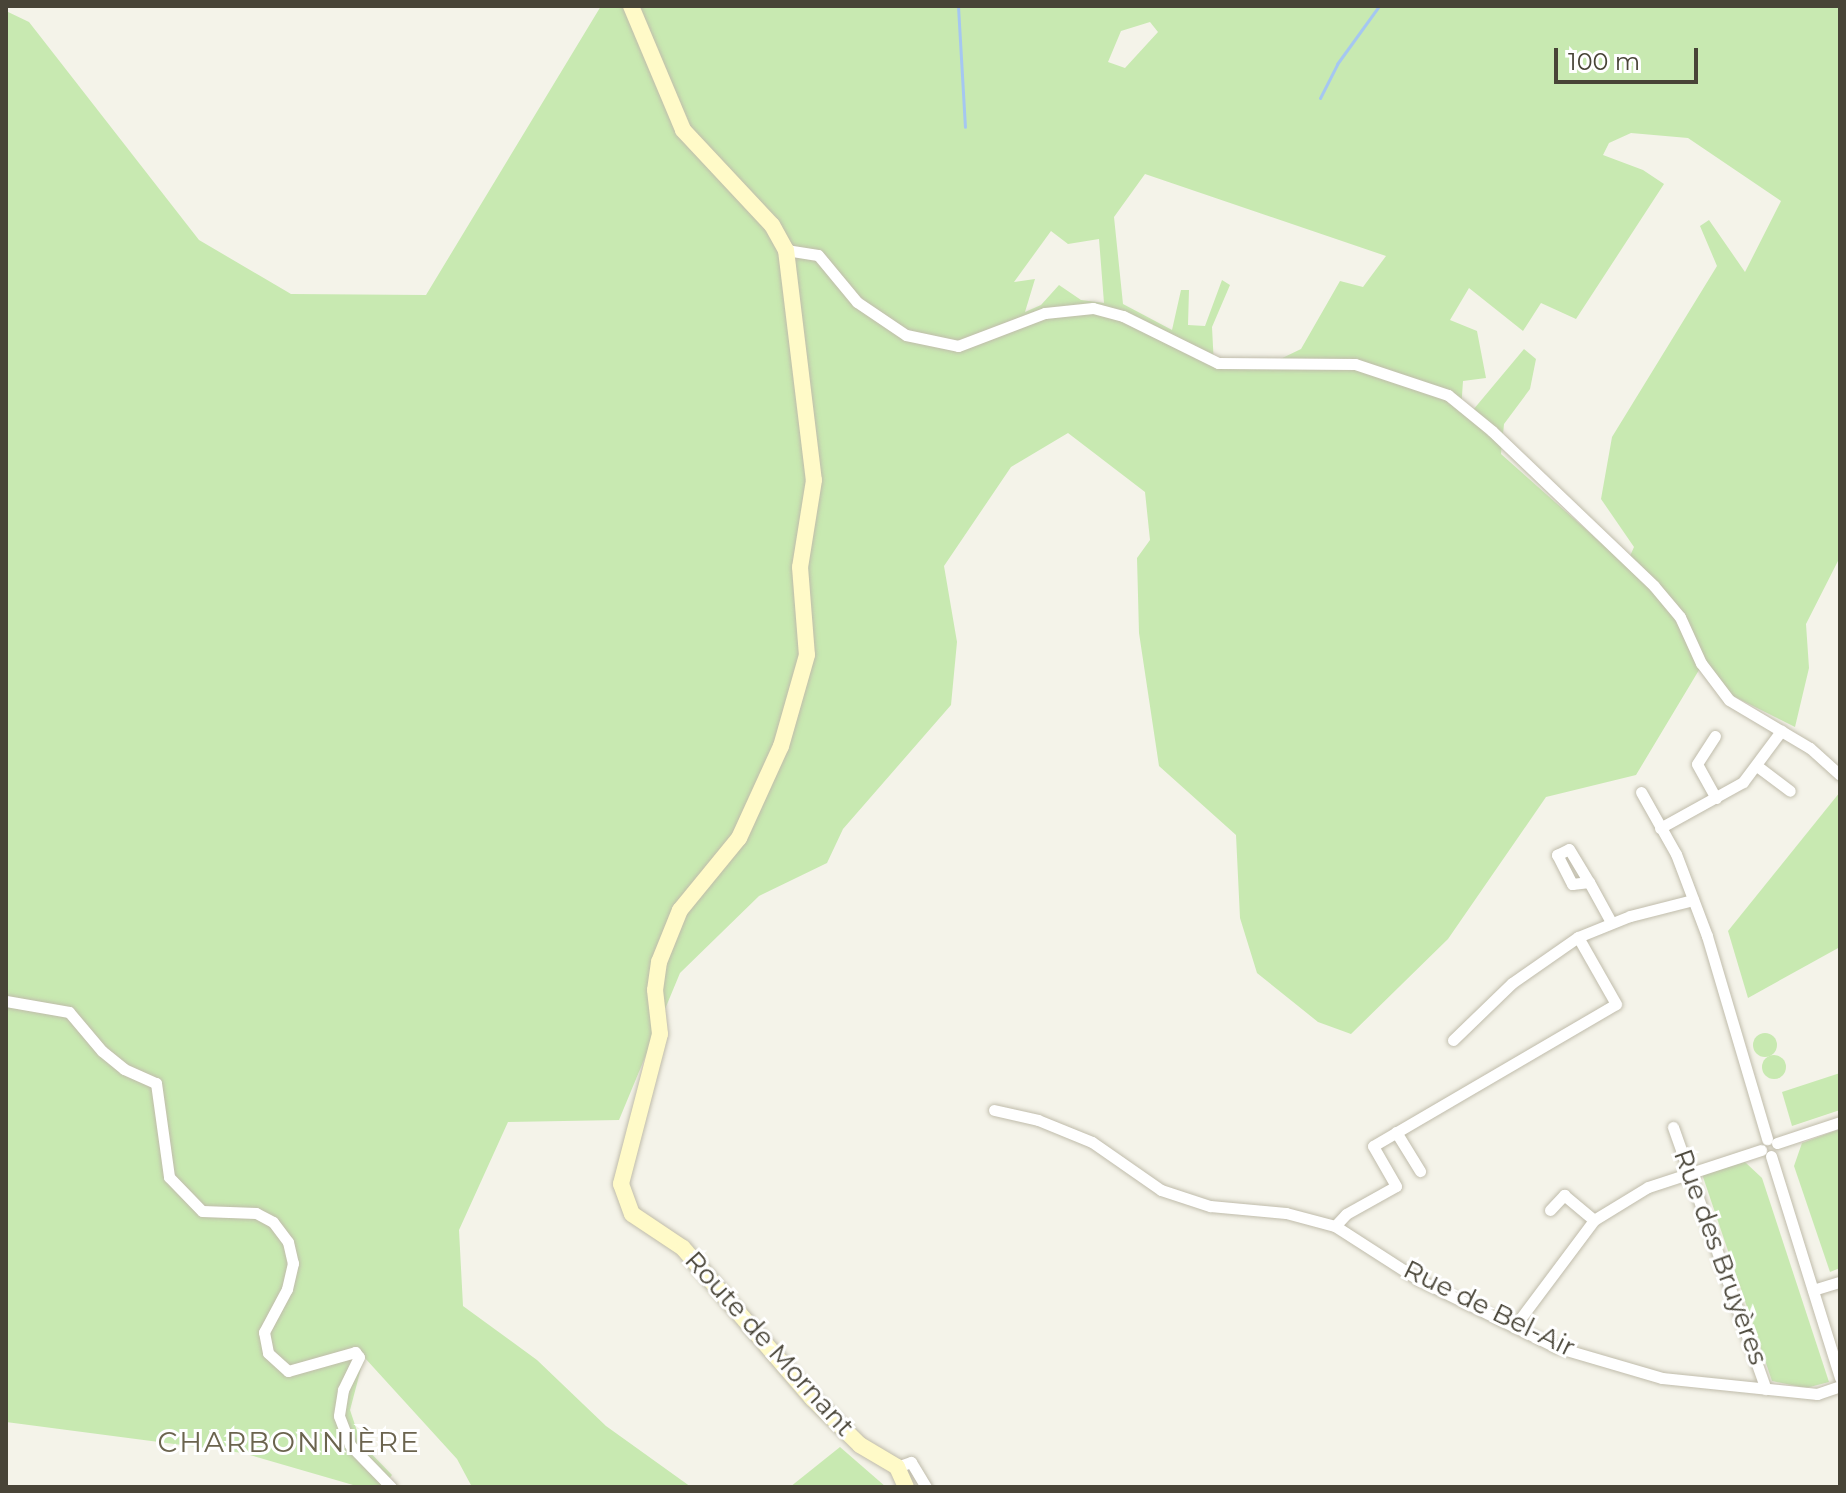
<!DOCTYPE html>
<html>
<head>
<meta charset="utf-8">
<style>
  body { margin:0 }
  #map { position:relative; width:1846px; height:1493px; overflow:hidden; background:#f4f3e9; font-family:Montserrat,sans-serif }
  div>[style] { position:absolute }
  .green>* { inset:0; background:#c8e9b1 }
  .round { border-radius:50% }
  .stream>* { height:3px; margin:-1.5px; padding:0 1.5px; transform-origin:1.5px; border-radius:1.5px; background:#a5c7f1 }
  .roads { filter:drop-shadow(0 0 2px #c0bcab) drop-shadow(0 0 2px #c0bcab) }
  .street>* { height:11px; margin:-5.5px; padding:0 5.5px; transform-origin:5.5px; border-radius:5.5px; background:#fff }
  .secondary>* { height:16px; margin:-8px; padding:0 8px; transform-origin:8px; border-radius:8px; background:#fffac8 }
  span { translate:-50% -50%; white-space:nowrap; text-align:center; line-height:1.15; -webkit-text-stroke:6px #fff; paint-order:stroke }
  .street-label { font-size:26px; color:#484437 }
  .neighbourhood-label { font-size:28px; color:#6b644e; letter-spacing:2px }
  .frame { position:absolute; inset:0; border:8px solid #484437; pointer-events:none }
  .scale { position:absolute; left:1554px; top:48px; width:144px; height:36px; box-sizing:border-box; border:4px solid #484437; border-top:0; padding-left:10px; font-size:24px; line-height:28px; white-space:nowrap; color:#484437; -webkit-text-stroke:6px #fff; paint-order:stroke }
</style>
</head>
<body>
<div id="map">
  <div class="green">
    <i style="clip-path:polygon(evenodd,601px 6px,1840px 6px,1840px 557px,1806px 624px,1809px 668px,1795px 727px,1733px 696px,1705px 660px,1636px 775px,1546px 797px,1448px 939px,1351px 1034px,1318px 1022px,1257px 973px,1240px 918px,1236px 835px,1159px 766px,1139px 633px,1137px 558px,1150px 540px,1145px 492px,1068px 433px,1011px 467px,944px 566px,957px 642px,951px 705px,843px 829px,827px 863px,759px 896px,680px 973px,619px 1120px,508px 1122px,459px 1230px,463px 1306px,537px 1360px,606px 1426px,691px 1487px,472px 1487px,457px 1459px,364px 1357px,350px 1410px,361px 1443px,392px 1475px,383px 1487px,360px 1487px,243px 1453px,6px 1422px,6px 11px,29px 22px,199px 240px,291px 294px,426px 295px,601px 6px,1150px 22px,1158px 32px,1125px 68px,1108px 62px,1121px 31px,1150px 22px,601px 6px,1631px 133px,1688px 138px,1781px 201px,1745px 272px,1709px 220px,1700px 226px,1717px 266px,1612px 437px,1601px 499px,1634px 547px,1626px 565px,1501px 454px,1504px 424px,1530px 389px,1536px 359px,1524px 349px,1468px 416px,1461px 410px,1463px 381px,1486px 378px,1477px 331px,1450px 320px,1469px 288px,1523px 331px,1541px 303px,1576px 319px,1664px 184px,1643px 170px,1603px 155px,1609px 143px,1631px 133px,601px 6px,1145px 174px,1386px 256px,1363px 287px,1340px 281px,1301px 349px,1260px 369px,1214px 366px,1212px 327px,1230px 285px,1222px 280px,1205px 326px,1188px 325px,1189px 290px,1181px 290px,1172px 330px,1123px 304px,1114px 217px,1145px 174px,601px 6px,1051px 231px,1068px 244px,1099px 239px,1104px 303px,1081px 300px,1059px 285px,1041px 305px,1025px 312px,1035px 279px,1014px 282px,1051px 231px)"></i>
    <i style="clip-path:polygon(1840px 792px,1840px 947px,1748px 998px,1728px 931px)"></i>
    <i class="round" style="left:1753px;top:1033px;width:24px;height:24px"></i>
    <i class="round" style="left:1762px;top:1055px;width:24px;height:24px"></i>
    <i style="clip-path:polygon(1840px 1073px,1840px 1110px,1792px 1126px,1782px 1092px)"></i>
    <i style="clip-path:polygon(1840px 1129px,1840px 1268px,1830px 1272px,1794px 1166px,1802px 1143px)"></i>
    <i style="clip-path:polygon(1745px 1162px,1762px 1178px,1829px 1382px,1806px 1388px,1772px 1381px,1702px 1174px)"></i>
    <i style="clip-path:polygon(840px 1447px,886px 1487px,790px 1487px)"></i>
  </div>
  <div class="stream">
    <i style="left:958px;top:6px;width:121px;rotate:86.7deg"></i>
    <i style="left:1320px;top:98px;width:38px;rotate:-63deg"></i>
    <i style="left:1337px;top:64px;width:72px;rotate:-54.1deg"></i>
  </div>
  <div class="roads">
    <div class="street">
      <i style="left:786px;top:250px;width:32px;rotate:9deg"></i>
      <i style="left:818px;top:255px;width:61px;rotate:50.3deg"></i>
      <i style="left:857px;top:302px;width:59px;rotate:34deg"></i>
      <i style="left:906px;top:335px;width:53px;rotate:11.9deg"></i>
      <i style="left:958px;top:346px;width:93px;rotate:-20.8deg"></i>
      <i style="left:1045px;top:313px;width:48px;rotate:-5.9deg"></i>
      <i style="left:1093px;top:308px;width:31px;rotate:15deg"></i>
      <i style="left:1123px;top:316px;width:106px;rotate:26.3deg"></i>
      <i style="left:1218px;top:363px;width:137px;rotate:0.4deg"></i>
      <i style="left:1355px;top:364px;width:98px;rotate:18.4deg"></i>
      <i style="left:1448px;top:395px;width:57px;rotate:39.3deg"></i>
      <i style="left:1492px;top:431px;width:224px;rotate:43.7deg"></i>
      <i style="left:1654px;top:586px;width:40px;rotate:50deg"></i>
      <i style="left:1680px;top:617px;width:51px;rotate:65.5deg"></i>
      <i style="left:1701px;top:663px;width:46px;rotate:52.9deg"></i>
      <i style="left:1729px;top:700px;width:94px;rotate:30.7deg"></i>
      <i style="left:1810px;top:748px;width:40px;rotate:42deg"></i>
      <i style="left:1715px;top:736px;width:33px;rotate:123deg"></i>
      <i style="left:1697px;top:764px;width:39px;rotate:61deg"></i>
      <i style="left:1757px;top:766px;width:41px;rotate:37.1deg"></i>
      <i style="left:1641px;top:792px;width:71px;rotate:60.6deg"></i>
      <i style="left:1676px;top:854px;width:88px;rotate:69.3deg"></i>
      <i style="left:1707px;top:936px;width:212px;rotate:73.5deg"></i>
      <i style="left:1660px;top:828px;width:95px;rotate:-29deg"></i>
      <i style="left:1743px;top:782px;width:64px;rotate:-53.3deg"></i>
      <i style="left:1589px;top:882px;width:17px;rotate:173deg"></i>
      <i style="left:1572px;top:884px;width:33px;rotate:-117deg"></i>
      <i style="left:1557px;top:855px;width:13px;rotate:-27deg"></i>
      <i style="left:1569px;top:849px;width:39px;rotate:59deg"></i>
      <i style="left:1589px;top:882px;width:46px;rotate:61.2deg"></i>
      <i style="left:6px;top:1001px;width:64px;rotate:9.9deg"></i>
      <i style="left:69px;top:1012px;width:51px;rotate:49.8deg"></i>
      <i style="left:102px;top:1051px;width:28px;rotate:39deg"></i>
      <i style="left:124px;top:1069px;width:35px;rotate:24deg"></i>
      <i style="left:156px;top:1083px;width:95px;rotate:82.1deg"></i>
      <i style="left:169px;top:1177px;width:47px;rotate:45.9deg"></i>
      <i style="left:202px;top:1211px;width:54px;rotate:2.1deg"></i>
      <i style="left:256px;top:1213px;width:19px;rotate:28deg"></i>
      <i style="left:273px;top:1222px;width:25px;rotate:53deg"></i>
      <i style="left:288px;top:1242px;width:22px;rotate:77deg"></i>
      <i style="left:293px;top:1263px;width:27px;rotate:103deg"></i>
      <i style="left:287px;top:1289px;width:49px;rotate:118.1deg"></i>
      <i style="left:264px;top:1332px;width:21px;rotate:79deg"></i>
      <i style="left:268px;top:1353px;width:27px;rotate:42deg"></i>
      <i style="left:288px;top:1371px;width:70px;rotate:-15.8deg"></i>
      <i style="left:355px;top:1352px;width:6px;rotate:51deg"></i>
      <i style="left:359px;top:1357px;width:37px;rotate:116deg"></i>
      <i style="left:343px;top:1390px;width:26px;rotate:99deg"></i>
      <i style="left:339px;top:1416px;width:31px;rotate:69deg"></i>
      <i style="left:350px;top:1445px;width:59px;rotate:45.7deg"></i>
      <i style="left:1453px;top:1040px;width:82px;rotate:-44deg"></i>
      <i style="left:1512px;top:983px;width:80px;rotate:-34.9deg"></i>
      <i style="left:1578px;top:937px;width:56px;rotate:-22deg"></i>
      <i style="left:1630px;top:916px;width:65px;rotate:-14.3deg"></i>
      <i style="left:994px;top:1110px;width:45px;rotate:12.8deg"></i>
      <i style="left:1038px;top:1120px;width:58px;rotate:22.2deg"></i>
      <i style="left:1092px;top:1142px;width:84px;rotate:34.8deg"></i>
      <i style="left:1161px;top:1190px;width:52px;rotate:18.1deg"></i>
      <i style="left:1210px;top:1206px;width:76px;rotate:5.3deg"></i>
      <i style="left:1286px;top:1213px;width:51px;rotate:14.9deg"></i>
      <i style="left:1335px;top:1226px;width:100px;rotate:32.7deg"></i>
      <i style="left:1419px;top:1280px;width:153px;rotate:26.1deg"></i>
      <i style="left:1556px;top:1347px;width:110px;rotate:16.3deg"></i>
      <i style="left:1662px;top:1378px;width:156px;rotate:5.9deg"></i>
      <i style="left:1817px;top:1394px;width:24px;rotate:-19deg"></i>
      <i style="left:1673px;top:1127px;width:278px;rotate:70.5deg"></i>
      <i style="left:1396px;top:1132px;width:46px;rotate:58.4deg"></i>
      <i style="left:1777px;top:1143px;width:66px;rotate:-18.4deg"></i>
      <i style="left:1771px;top:1156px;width:232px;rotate:72.7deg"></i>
      <i style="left:1550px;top:1210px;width:21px;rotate:-47deg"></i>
      <i style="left:1564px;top:1195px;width:39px;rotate:40deg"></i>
      <i style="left:1335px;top:1226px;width:16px;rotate:-47deg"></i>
      <i style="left:1346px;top:1214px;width:57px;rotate:-29.2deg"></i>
      <i style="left:1396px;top:1186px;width:46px;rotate:-119.9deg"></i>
      <i style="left:1373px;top:1146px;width:281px;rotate:-30.3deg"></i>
      <i style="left:1616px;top:1004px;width:77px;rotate:-119.6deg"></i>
      <i style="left:1813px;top:1290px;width:28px;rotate:-17deg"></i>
      <i style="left:1514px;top:1327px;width:134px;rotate:-53.2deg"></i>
      <i style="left:1594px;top:1220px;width:63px;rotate:-31.4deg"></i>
      <i style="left:1648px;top:1187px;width:119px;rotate:-18.1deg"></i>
      <i style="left:897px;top:1467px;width:15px;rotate:-20deg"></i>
      <i style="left:911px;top:1462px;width:29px;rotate:59deg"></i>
    </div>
    <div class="secondary">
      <i style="left:631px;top:6px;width:134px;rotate:67.2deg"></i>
      <i style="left:683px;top:130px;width:130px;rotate:46.9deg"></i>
      <i style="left:772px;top:225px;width:29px;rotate:61deg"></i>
      <i style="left:786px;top:250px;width:232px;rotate:83.1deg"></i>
      <i style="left:814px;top:480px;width:88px;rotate:99.1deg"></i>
      <i style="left:800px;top:567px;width:88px;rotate:85.5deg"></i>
      <i style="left:807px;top:655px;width:95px;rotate:105.9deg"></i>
      <i style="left:781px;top:746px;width:101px;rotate:114.5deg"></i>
      <i style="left:739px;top:838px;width:93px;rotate:129.3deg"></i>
      <i style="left:680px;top:910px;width:56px;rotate:112deg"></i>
      <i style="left:659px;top:962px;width:28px;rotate:98deg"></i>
      <i style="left:655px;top:990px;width:44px;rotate:83.5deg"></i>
      <i style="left:660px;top:1034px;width:155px;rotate:104.6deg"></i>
      <i style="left:621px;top:1184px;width:32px;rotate:70deg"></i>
      <i style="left:632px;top:1214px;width:61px;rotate:33.7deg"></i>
      <i style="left:683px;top:1248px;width:198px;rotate:49.3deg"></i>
      <i style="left:812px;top:1398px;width:67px;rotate:44.4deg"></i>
      <i style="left:860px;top:1445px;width:43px;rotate:30.7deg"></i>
      <i style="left:897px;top:1467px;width:22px;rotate:66deg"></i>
    </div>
  </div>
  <div class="street-label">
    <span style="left:1720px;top:1257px;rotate:70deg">Rue des Bruyères</span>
    <span style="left:1489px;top:1309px;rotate:26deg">Rue de Bel-Air</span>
    <span style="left:769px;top:1344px;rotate:48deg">Route de Mornant</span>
  </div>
  <div class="neighbourhood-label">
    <span style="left:289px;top:1442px">CHARBONNIÈRE</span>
  </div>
  <div class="frame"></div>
  <div class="scale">100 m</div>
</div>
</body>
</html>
